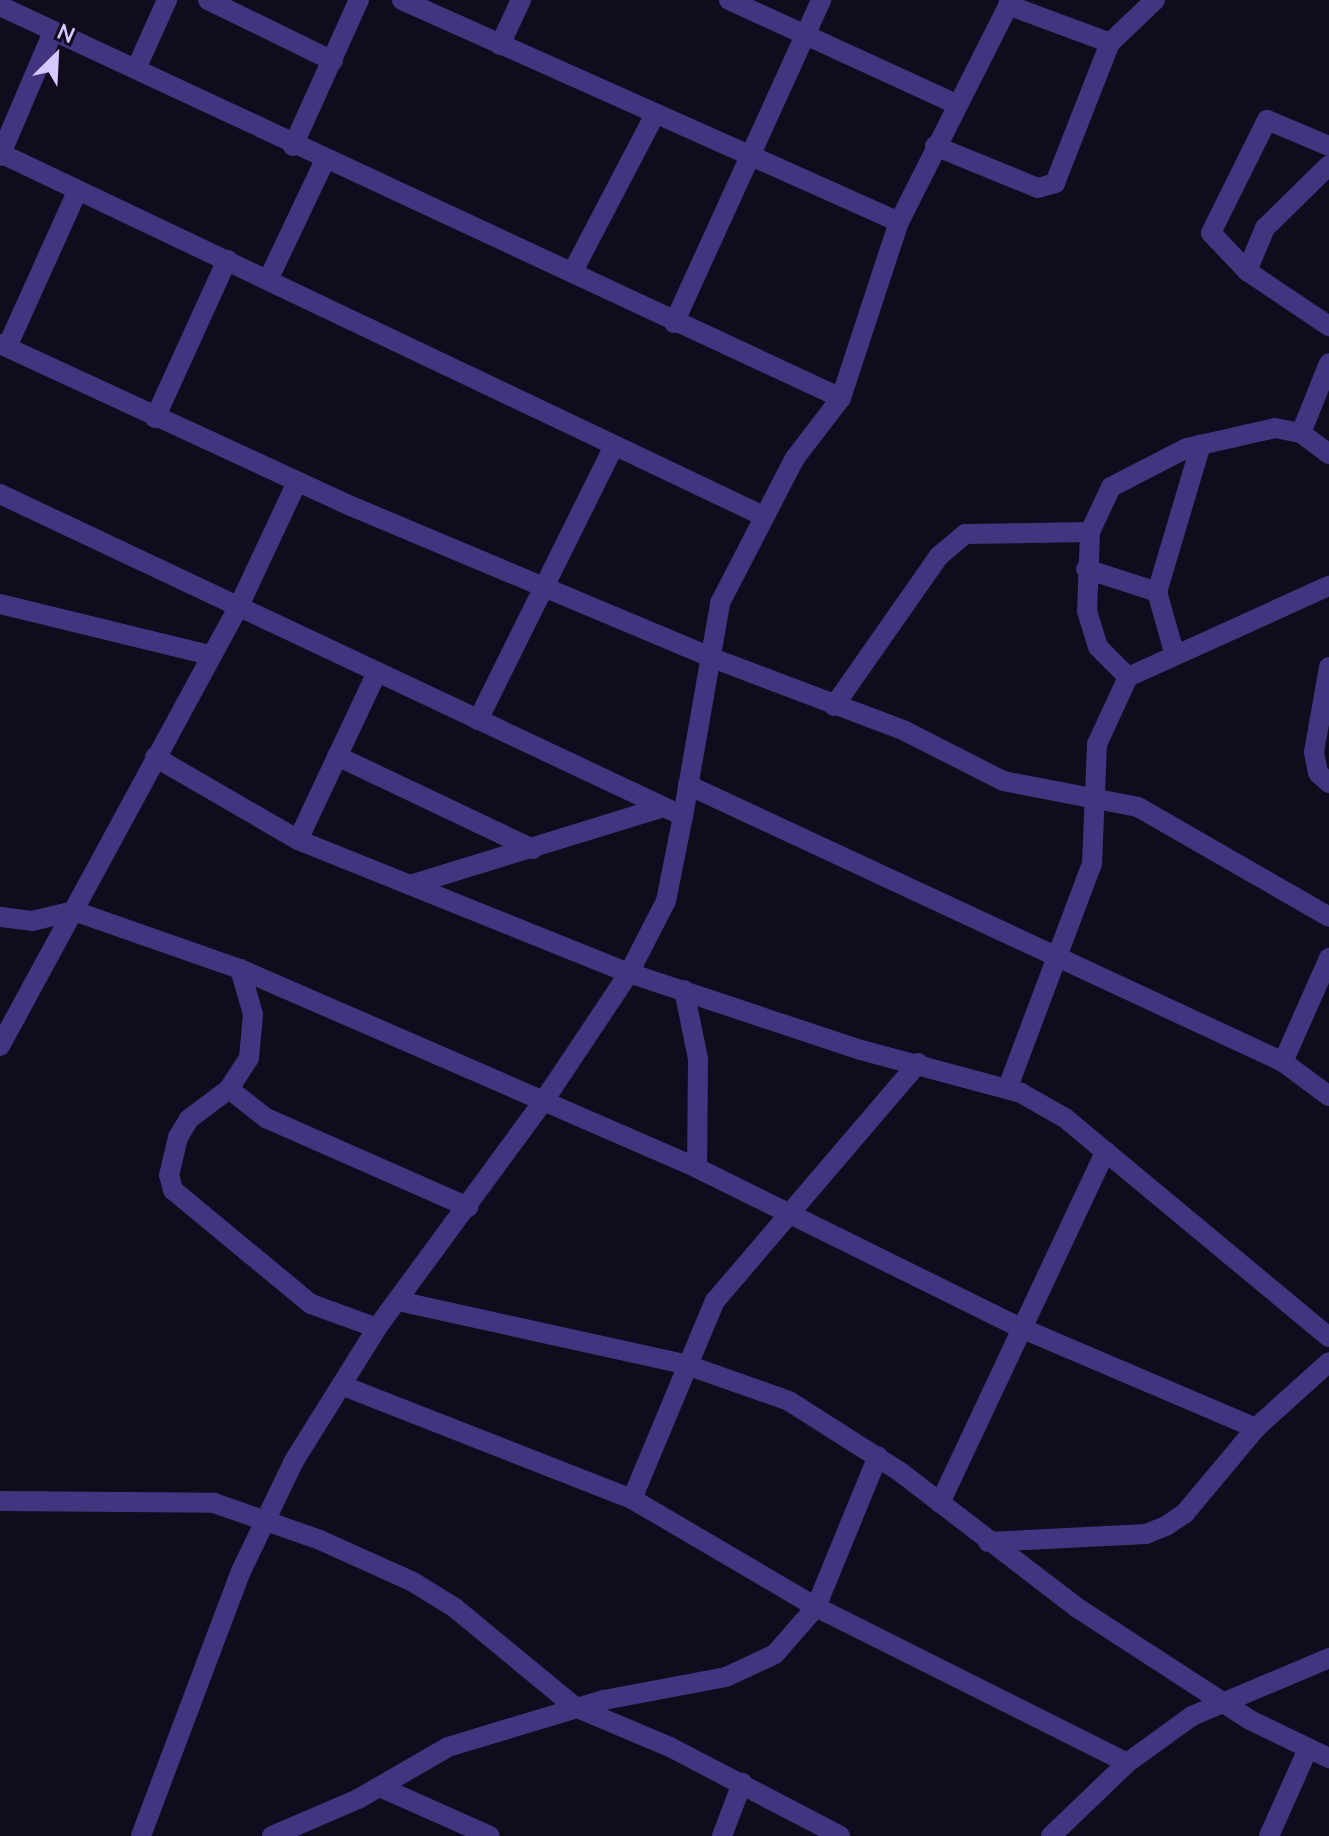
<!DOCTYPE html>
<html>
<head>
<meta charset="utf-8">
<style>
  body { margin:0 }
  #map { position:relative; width:1329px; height:1836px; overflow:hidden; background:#110b1e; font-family:"Nunito Sans",sans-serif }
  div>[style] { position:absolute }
  .minor>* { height:20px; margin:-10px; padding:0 10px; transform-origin:10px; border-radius:10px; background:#43347f }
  span { translate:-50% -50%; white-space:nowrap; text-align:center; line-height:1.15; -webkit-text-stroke:6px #110b1e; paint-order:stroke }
  .north { position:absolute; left:16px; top:16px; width:80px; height:80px; -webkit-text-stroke:6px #110b1e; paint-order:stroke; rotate:24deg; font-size:22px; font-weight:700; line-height:32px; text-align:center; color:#d7c8ff }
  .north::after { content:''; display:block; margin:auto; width:28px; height:36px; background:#d7c8ff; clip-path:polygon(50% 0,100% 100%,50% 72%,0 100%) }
</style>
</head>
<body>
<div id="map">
  <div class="minor">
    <i style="left:208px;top:0;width:139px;rotate:26deg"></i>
    <i style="left:402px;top:0;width:544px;rotate:24.07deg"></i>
    <i style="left:729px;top:0;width:250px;rotate:24.6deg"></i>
    <i style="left:1008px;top:5px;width:109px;rotate:20.4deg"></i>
    <i style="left:0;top:6px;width:928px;rotate:24.99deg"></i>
    <i style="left:500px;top:45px;width:50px;rotate:-65deg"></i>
    <i style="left:136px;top:69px;width:76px;rotate:-65.8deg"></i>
    <i style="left:293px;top:146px;width:160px;rotate:-65.7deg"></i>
    <i style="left:935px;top:146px;width:111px;rotate:22.2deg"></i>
    <i style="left:1038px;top:188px;width:18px;rotate:-16deg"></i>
    <i style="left:1055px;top:183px;width:150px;rotate:-68.6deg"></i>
    <i style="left:1110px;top:43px;width:62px;rotate:-43.7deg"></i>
    <i style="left:1329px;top:146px;width:67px;rotate:-157.2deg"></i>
    <i style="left:1267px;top:120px;width:126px;rotate:116.4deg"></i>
    <i style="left:1211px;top:233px;width:52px;rotate:46.5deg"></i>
    <i style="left:1247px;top:271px;width:99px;rotate:33.9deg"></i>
    <i style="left:0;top:153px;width:845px;rotate:25.44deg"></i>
    <i style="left:0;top:156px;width:135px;rotate:-66.9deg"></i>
    <i style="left:1247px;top:271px;width:47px;rotate:-67.3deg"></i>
    <i style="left:1265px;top:228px;width:90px;rotate:-44.5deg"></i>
    <i style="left:572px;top:273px;width:179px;rotate:-62.4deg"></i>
    <i style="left:268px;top:280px;width:133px;rotate:-64.6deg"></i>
    <i style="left:674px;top:323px;width:355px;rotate:-65.5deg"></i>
    <i style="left:0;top:344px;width:387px;rotate:24.8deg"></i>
    <i style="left:351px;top:506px;width:386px;rotate:22.8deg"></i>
    <i style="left:707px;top:656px;width:212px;rotate:20.7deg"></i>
    <i style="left:905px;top:731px;width:110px;rotate:27deg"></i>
    <i style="left:1003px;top:781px;width:137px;rotate:10.9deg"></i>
    <i style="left:1138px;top:807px;width:220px;rotate:29.9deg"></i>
    <i style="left:7px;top:347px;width:172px;rotate:-65.7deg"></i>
    <i style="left:155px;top:418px;width:174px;rotate:-65.5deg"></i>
    <i style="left:1301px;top:433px;width:75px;rotate:-68.2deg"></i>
    <i style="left:0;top:494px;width:755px;rotate:25.24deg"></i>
    <i style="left:683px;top:816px;width:87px;rotate:101.3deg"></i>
    <i style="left:666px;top:901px;width:81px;rotate:117.2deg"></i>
    <i style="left:629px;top:973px;width:151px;rotate:123.7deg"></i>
    <i style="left:545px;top:1099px;width:284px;rotate:126.3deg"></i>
    <i style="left:377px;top:1328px;width:157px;rotate:122deg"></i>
    <i style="left:294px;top:1461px;width:122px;rotate:115.7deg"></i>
    <i style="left:241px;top:1571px;width:283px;rotate:110.7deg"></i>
    <i style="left:1086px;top:569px;width:75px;rotate:17.9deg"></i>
    <i style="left:0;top:604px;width:216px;rotate:13.7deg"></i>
    <i style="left:1174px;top:652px;width:62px;rotate:-105.8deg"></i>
    <i style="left:1157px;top:592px;width:154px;rotate:-73.4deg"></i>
    <i style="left:1329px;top:667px;width:86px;rotate:100deg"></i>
    <i style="left:1314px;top:752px;width:21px;rotate:79deg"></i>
    <i style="left:1318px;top:773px;width:15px;rotate:42deg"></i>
    <i style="left:1128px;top:677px;width:42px;rotate:-135deg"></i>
    <i style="left:1098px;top:647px;width:38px;rotate:-107deg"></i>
    <i style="left:1087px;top:611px;width:79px;rotate:-87.8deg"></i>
    <i style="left:1090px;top:532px;width:50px;rotate:-65deg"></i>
    <i style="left:1111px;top:487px;width:85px;rotate:-27.2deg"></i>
    <i style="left:1187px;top:448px;width:90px;rotate:-12.8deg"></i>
    <i style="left:1275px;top:428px;width:26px;rotate:11deg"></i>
    <i style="left:1301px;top:433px;width:35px;rotate:37deg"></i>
    <i style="left:834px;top:706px;width:183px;rotate:-55deg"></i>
    <i style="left:939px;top:556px;width:34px;rotate:-40deg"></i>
    <i style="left:965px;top:534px;width:125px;rotate:-0.9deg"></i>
    <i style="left:478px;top:720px;width:306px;rotate:-63.6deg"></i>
    <i style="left:337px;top:756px;width:217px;rotate:25.4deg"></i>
    <i style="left:155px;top:757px;width:165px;rotate:30.1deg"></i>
    <i style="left:298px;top:840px;width:357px;rotate:21.9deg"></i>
    <i style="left:629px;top:973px;width:244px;rotate:18.4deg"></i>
    <i style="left:861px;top:1050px;width:166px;rotate:15deg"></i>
    <i style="left:1021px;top:1093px;width:51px;rotate:29.6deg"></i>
    <i style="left:1065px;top:1118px;width:343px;rotate:39.7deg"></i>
    <i style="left:688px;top:785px;width:656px;rotate:24.96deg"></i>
    <i style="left:1283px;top:1062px;width:57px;rotate:36.5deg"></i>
    <i style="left:683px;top:816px;width:216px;rotate:-80.1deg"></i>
    <i style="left:720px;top:603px;width:163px;rotate:-62.7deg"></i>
    <i style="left:795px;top:458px;width:76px;rotate:-52.5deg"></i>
    <i style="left:841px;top:398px;width:185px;rotate:-71.8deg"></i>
    <i style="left:899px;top:222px;width:249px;rotate:-63.2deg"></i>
    <i style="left:298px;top:840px;width:186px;rotate:-64.8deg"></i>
    <i style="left:410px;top:885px;width:265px;rotate:-17.1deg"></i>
    <i style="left:0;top:917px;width:32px;rotate:7deg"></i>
    <i style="left:32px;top:921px;width:43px;rotate:-13.4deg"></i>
    <i style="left:74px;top:911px;width:176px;rotate:19.3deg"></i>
    <i style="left:240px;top:969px;width:498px;rotate:23.5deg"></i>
    <i style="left:697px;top:1168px;width:361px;rotate:26.3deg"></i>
    <i style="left:1021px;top:1328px;width:255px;rotate:23.1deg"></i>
    <i style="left:240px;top:969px;width:47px;rotate:73.9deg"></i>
    <i style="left:253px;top:1014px;width:44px;rotate:95.2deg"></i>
    <i style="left:249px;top:1058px;width:37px;rotate:123deg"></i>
    <i style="left:229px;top:1089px;width:50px;rotate:143.1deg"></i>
    <i style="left:189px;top:1119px;width:21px;rotate:121deg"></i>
    <i style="left:178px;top:1137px;width:39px;rotate:103deg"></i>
    <i style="left:169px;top:1175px;width:16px;rotate:75deg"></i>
    <i style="left:173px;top:1190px;width:179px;rotate:39.6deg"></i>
    <i style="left:311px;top:1304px;width:70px;rotate:20deg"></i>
    <i style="left:684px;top:990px;width:70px;rotate:78.5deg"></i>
    <i style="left:698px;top:1059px;width:109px;rotate:90.5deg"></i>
    <i style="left:0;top:1046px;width:498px;rotate:-61.5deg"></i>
    <i style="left:238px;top:608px;width:139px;rotate:-64.9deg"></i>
    <i style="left:1283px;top:1062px;width:114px;rotate:-66.1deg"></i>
    <i style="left:1008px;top:1087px;width:238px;rotate:-69.4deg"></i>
    <i style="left:1092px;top:864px;width:120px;rotate:-87.6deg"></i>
    <i style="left:1097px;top:744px;width:74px;rotate:-65.2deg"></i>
    <i style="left:1128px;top:677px;width:221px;rotate:-24.4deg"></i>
    <i style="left:229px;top:1089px;width:47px;rotate:38.1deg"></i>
    <i style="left:266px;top:1118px;width:221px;rotate:23.8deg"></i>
    <i style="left:398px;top:1301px;width:293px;rotate:12.4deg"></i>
    <i style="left:684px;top:1364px;width:111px;rotate:19.4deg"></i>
    <i style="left:789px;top:1401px;width:130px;rotate:32.5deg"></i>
    <i style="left:899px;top:1471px;width:223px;rotate:37.5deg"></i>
    <i style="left:1076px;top:1607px;width:207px;rotate:33deg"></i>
    <i style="left:1250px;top:1720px;width:88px;rotate:25.7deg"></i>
    <i style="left:341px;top:1385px;width:313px;rotate:21.4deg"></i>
    <i style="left:632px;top:1499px;width:213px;rotate:30.4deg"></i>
    <i style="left:816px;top:1607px;width:348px;rotate:26.6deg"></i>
    <i style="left:632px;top:1499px;width:215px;rotate:-67.3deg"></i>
    <i style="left:715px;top:1301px;width:313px;rotate:-49.5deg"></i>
    <i style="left:0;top:1501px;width:214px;rotate:0.5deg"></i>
    <i style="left:214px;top:1503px;width:112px;rotate:19.2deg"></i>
    <i style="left:320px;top:1540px;width:102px;rotate:24.3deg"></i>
    <i style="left:413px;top:1582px;width:49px;rotate:31.8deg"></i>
    <i style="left:455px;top:1608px;width:156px;rotate:39.5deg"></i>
    <i style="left:575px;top:1707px;width:103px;rotate:22.8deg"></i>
    <i style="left:670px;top:1747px;width:192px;rotate:27.6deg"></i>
    <i style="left:940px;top:1503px;width:389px;rotate:-64.8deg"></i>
    <i style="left:988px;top:1542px;width:158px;rotate:-2.9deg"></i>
    <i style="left:1146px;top:1534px;width:22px;rotate:-22deg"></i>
    <i style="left:1166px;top:1526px;width:23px;rotate:-34deg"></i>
    <i style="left:1185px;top:1513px;width:111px;rotate:-50.1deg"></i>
    <i style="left:1256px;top:1428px;width:98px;rotate:-42.1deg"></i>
    <i style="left:380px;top:1787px;width:120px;rotate:24deg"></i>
    <i style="left:272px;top:1836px;width:94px;rotate:-23.3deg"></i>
    <i style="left:358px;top:1799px;width:104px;rotate:-30deg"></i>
    <i style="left:448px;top:1747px;width:163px;rotate:-16.8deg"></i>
    <i style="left:604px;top:1700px;width:124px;rotate:-10.7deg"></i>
    <i style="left:726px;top:1677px;width:54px;rotate:-25.1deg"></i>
    <i style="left:775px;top:1654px;width:62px;rotate:-48.9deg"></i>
    <i style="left:816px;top:1607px;width:163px;rotate:-67.7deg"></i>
    <i style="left:722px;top:1836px;width:57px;rotate:-69.3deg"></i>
    <i style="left:1051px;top:1836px;width:105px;rotate:-43.8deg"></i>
    <i style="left:1127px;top:1763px;width:80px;rotate:-35.9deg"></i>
    <i style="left:1192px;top:1716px;width:149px;rotate:-22.9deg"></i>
    <i style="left:1269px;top:1836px;width:95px;rotate:-65.9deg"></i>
  </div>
  <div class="north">N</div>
</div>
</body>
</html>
